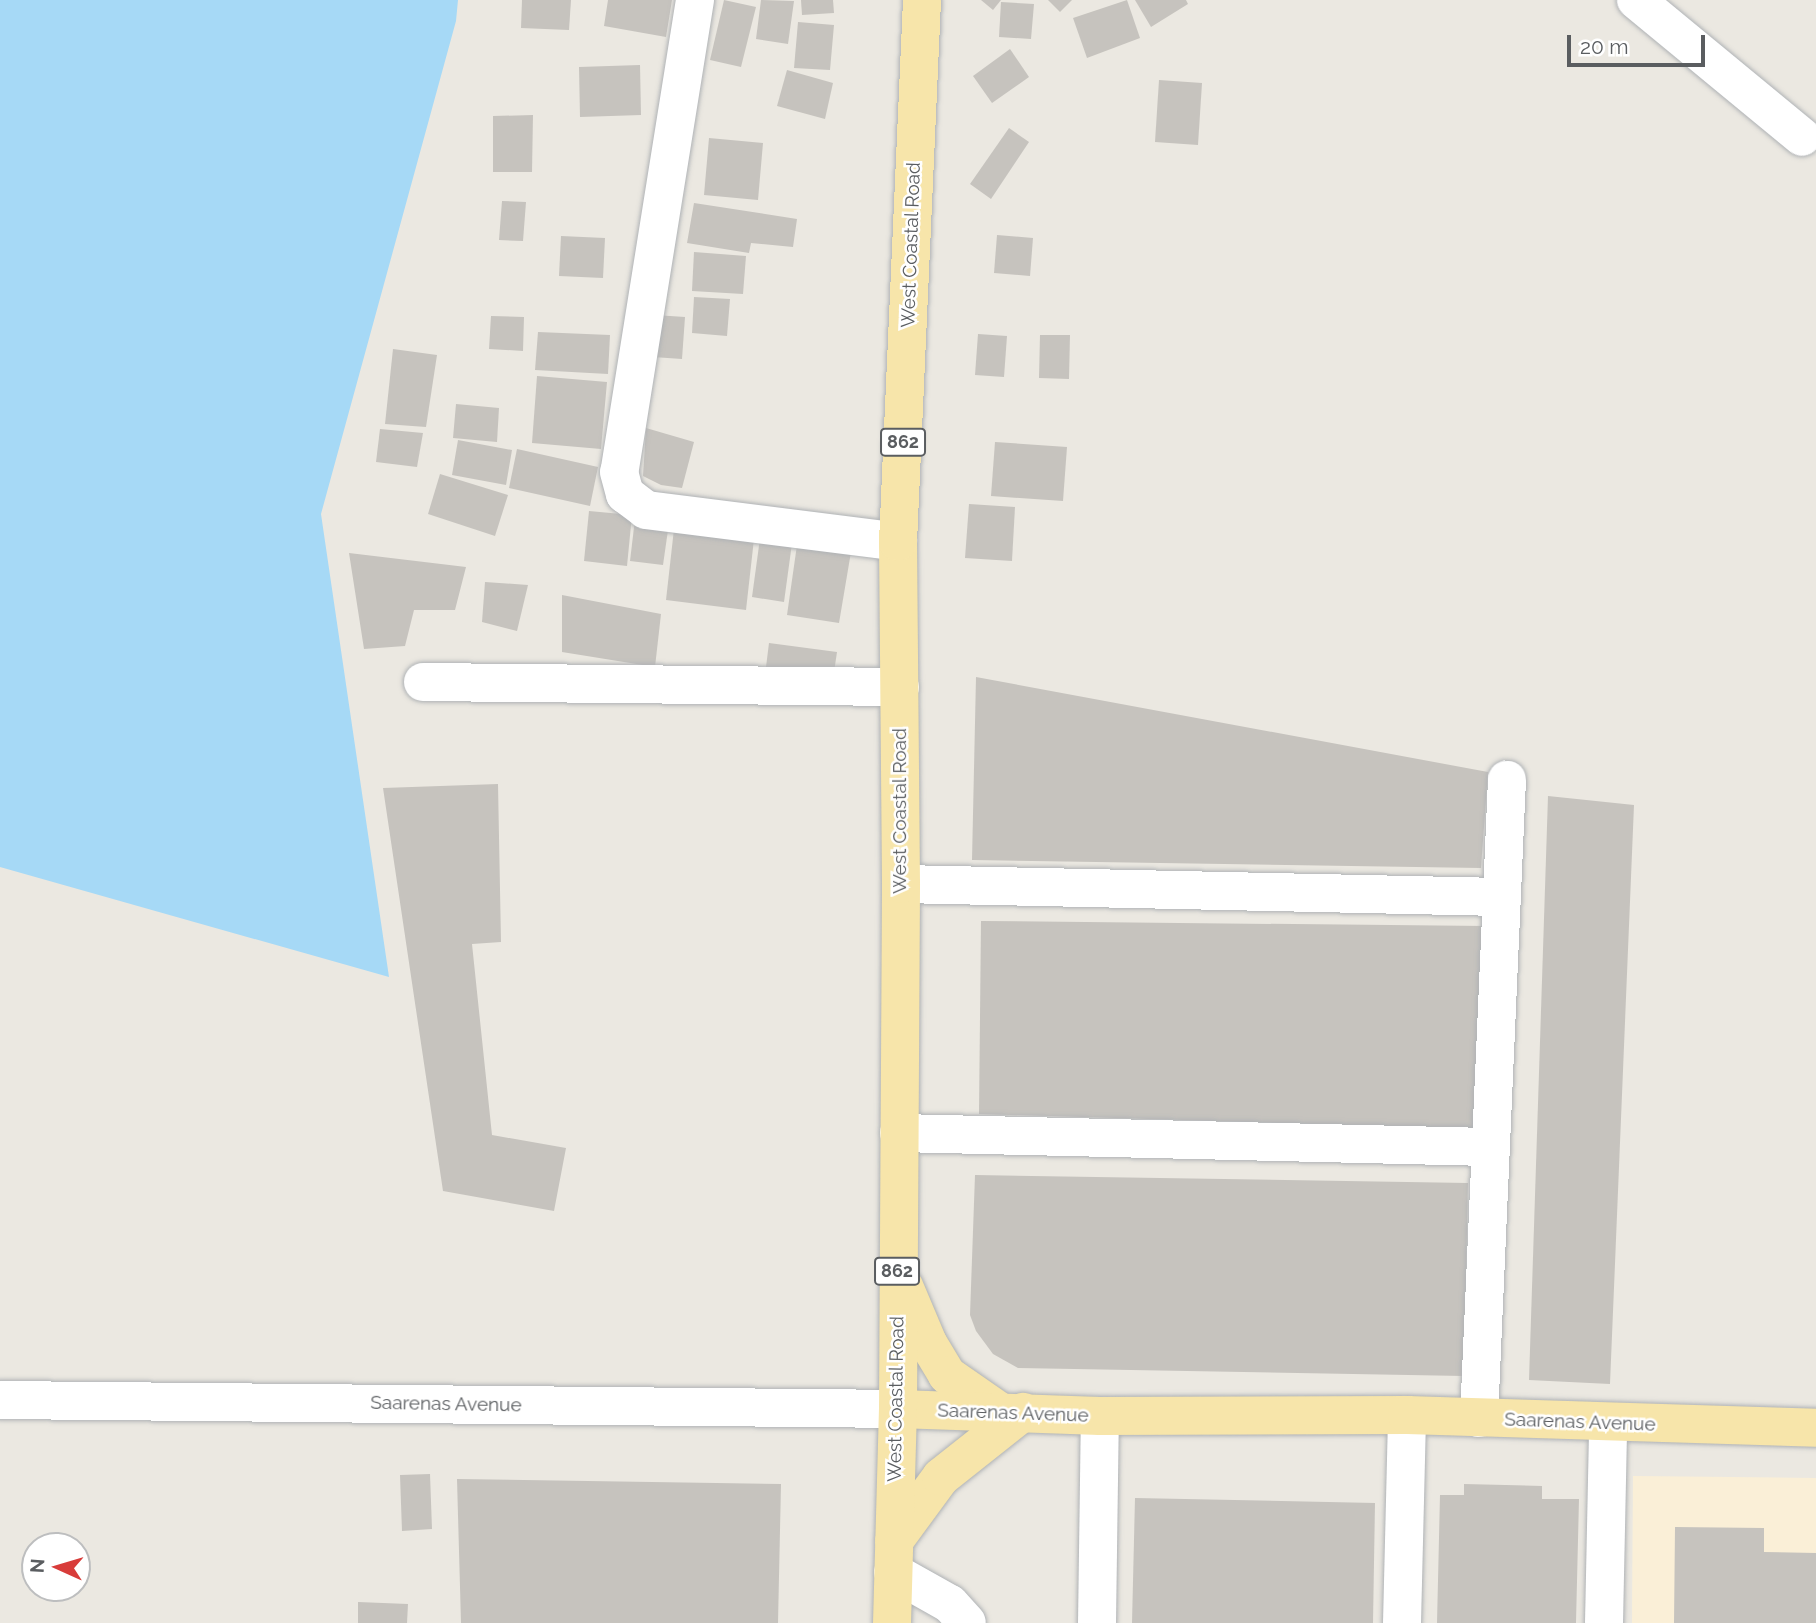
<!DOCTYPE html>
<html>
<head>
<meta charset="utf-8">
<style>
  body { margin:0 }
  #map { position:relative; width:1816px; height:1623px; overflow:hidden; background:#ebe8e1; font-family:Raleway,sans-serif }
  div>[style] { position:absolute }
  .commercial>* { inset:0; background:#faefd7 }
  .water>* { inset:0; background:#a6d9f6 }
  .building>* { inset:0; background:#c6c3be }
  .roads { filter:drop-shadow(0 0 2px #afb2b5) drop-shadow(0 0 2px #afb2b5) }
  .minor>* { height:38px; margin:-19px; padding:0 19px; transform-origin:19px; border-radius:19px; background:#fff }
  .major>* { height:38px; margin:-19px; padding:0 19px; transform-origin:19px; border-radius:19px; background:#f7e5aa }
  span { translate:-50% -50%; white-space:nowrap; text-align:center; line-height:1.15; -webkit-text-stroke:5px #fff; paint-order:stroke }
  .shield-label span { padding:2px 5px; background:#fff; border:2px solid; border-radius:5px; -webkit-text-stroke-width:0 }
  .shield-label { font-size:18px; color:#5a5d60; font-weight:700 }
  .street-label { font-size:19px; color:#5a5d60 }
  .north { position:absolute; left:21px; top:1532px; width:70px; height:70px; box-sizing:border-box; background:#fff; border:2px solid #bdbebf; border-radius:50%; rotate:274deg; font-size:19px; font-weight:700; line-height:28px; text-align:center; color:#5a5d60 }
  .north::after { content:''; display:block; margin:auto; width:24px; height:32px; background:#d83c3a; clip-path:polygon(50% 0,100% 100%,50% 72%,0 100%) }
  .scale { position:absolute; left:1567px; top:35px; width:138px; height:32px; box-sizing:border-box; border:4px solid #5a5d60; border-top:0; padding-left:9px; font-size:21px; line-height:24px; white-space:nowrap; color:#5a5d60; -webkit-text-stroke:5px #fff; paint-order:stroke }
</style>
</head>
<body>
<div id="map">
  <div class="commercial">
    <i style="clip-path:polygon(1633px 1476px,1816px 1478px,1816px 1623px,1632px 1623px)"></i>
  </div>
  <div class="water">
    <i style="clip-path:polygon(0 0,458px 0,456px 21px,321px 514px,389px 977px,0 867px)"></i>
  </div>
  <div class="building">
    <i style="clip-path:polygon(522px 0,571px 0,569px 30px,521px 28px)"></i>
    <i style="clip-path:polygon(608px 0,672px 0,666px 37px,604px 26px)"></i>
    <i style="clip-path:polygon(724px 0,756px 7px,741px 67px,710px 60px)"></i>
    <i style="clip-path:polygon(761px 0,794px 1px,788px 44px,756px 39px)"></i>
    <i style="clip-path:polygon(801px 0,833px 0,834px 13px,802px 15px)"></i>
    <i style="clip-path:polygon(981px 0,1001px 0,993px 10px)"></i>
    <i style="clip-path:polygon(1048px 0,1072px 0,1060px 12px)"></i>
    <i style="clip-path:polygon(1127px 0,1140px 38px,1087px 58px,1073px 18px)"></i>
    <i style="clip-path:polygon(1135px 0,1186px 0,1188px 4px,1151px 27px)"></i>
    <i style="clip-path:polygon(1001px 2px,1034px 4px,1031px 39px,999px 37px)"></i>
    <i style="clip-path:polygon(798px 22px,834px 25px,830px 70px,794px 68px)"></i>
    <i style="clip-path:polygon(1010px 49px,1029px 77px,992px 103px,973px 76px)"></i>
    <i style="clip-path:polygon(640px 65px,641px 115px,580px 117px,579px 67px)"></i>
    <i style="clip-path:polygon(787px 70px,833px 83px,825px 119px,777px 106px)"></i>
    <i style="clip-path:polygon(1159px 80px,1202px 83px,1198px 145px,1155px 142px)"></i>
    <i style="clip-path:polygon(533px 115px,532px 172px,493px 172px,493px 116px)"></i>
    <i style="clip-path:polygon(1009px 128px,1029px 142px,991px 199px,970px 184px)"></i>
    <i style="clip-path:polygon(709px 138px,763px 143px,758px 200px,704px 195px)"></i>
    <i style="clip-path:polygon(502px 201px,526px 202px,523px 241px,499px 240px)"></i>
    <i style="clip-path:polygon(694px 203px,797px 219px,793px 247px,751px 243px,749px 253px,687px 243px)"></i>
    <i style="clip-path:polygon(997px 235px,1033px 238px,1030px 276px,994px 273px)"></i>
    <i style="clip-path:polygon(561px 236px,605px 238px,603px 278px,559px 276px)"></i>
    <i style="clip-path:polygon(694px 252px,746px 256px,743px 294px,692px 291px)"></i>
    <i style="clip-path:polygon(694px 297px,730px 299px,727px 336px,692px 333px)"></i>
    <i style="clip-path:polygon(655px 315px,685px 317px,682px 359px,653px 357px)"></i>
    <i style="clip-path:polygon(491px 316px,524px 317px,523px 351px,489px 349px)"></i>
    <i style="clip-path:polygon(538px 332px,610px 335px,608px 374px,535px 370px)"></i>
    <i style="clip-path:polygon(978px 334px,1007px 336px,1004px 377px,975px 375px)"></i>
    <i style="clip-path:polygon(1040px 335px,1070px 335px,1069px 379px,1039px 378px)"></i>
    <i style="clip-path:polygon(393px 349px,437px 355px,426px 427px,385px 424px)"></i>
    <i style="clip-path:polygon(537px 376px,607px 382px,601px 449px,532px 443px)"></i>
    <i style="clip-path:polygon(456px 404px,499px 408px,497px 442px,453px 438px)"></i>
    <i style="clip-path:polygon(646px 428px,694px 442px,682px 488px,661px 485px,643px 476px)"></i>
    <i style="clip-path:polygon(380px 429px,423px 433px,417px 467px,376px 462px)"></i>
    <i style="clip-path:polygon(458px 440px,512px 450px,506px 485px,452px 475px)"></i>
    <i style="clip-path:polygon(995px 442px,1067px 447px,1063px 501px,991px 496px)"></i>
    <i style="clip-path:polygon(517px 449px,598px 467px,590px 506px,509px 488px)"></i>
    <i style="clip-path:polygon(440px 474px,508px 495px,495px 536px,428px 514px)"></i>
    <i style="clip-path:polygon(969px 504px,1015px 507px,1012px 561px,965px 558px)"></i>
    <i style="clip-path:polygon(589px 511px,632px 515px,627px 566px,584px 561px)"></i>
    <i style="clip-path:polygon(635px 519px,669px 523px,663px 565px,630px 561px)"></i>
    <i style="clip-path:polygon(674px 529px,754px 539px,746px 610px,666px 600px)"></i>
    <i style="clip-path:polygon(761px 531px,793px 536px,784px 602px,752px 597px)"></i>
    <i style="clip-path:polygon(798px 538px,852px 546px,839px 623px,787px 615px)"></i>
    <i style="clip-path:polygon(349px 553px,466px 567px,455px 610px,414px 610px,405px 646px,364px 649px)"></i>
    <i style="clip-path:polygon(485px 582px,528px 585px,517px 631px,482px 622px)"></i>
    <i style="clip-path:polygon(562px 595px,661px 614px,655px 667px,562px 652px)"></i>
    <i style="clip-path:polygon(769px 643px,837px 652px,833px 679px,766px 667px)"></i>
    <i style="clip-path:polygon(976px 677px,1488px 772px,1481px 868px,972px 860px)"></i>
    <i style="clip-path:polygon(498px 784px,501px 942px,472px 944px,492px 1135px,566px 1148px,554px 1211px,443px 1191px,383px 788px)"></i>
    <i style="clip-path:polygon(1548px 796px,1634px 805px,1610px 1384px,1529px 1380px)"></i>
    <i style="clip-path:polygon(981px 921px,1486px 926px,1478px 1129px,979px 1114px)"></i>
    <i style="clip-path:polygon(975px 1175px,1468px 1183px,1464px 1376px,1018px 1368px,993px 1354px,976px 1331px,970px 1315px)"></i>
    <i style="clip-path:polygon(430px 1474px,432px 1529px,402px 1531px,400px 1475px)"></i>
    <i style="clip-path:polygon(457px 1479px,781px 1484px,778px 1623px,461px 1623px)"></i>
    <i style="clip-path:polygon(1464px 1484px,1542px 1486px,1542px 1499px,1579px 1499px,1576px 1623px,1437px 1623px,1440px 1495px,1464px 1495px)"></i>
    <i style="clip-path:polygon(1135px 1498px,1375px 1503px,1373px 1623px,1132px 1623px)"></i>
    <i style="clip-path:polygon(1675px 1527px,1764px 1528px,1764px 1552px,1816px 1553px,1816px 1623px,1674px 1623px)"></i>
    <i style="clip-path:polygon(358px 1602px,408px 1604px,407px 1623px,358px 1623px)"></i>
  </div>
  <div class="roads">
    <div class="minor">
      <i style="left:695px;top:0;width:478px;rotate:99.1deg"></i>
      <i style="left:619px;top:472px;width:23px;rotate:75deg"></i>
      <i style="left:625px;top:494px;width:26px;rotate:37deg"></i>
      <i style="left:646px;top:510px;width:254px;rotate:7.2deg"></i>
      <i style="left:1636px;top:0;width:215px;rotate:39.5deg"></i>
      <i style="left:423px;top:682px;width:477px;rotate:0.6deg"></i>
      <i style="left:901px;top:884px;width:601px;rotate:1.24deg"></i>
      <i style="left:899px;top:1133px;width:590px;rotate:1.36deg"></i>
      <i style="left:0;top:1400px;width:898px;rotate:0.57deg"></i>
      <i style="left:1479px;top:1418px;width:639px;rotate:-87.49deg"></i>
      <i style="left:893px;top:1572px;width:65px;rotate:29.3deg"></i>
      <i style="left:950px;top:1604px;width:25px;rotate:48deg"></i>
      <i style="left:1097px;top:1623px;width:207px;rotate:-89.2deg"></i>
      <i style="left:1402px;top:1623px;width:208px;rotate:-88.6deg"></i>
      <i style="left:1604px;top:1623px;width:199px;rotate:-88.8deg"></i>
    </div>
    <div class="major">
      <i style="left:904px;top:1286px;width:62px;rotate:67.2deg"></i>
      <i style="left:928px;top:1343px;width:37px;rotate:59deg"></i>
      <i style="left:947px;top:1375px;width:67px;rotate:34.6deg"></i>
      <i style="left:898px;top:1409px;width:202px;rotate:2deg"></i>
      <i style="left:1100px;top:1416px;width:307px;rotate:-0.2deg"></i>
      <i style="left:1407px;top:1415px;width:409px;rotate:1.8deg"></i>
      <i style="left:894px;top:1541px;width:79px;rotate:-53.7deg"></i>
      <i style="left:941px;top:1477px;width:105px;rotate:-38.4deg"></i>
      <i style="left:892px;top:1623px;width:214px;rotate:-88.4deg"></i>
      <i style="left:898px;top:1409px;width:525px;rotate:-89.67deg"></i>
      <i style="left:901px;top:884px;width:342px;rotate:-90.5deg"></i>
      <i style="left:898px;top:542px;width:543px;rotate:-87.46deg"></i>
    </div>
  </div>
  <div class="shield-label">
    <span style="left:903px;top:442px">862</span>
    <span style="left:897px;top:1271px">862</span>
  </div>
  <div class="street-label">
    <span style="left:911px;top:245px;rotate:-88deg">West Coastal Road</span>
    <span style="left:900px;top:811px;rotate:-90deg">West Coastal Road</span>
    <span style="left:896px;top:1399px;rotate:-89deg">West Coastal Road</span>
    <span style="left:446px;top:1404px;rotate:1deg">Saarenas Avenue</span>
    <span style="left:1013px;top:1413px;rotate:2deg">Saarenas Avenue</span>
    <span style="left:1580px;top:1422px;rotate:2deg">Saarenas Avenue</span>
  </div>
  <div class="north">N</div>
  <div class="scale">20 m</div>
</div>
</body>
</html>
